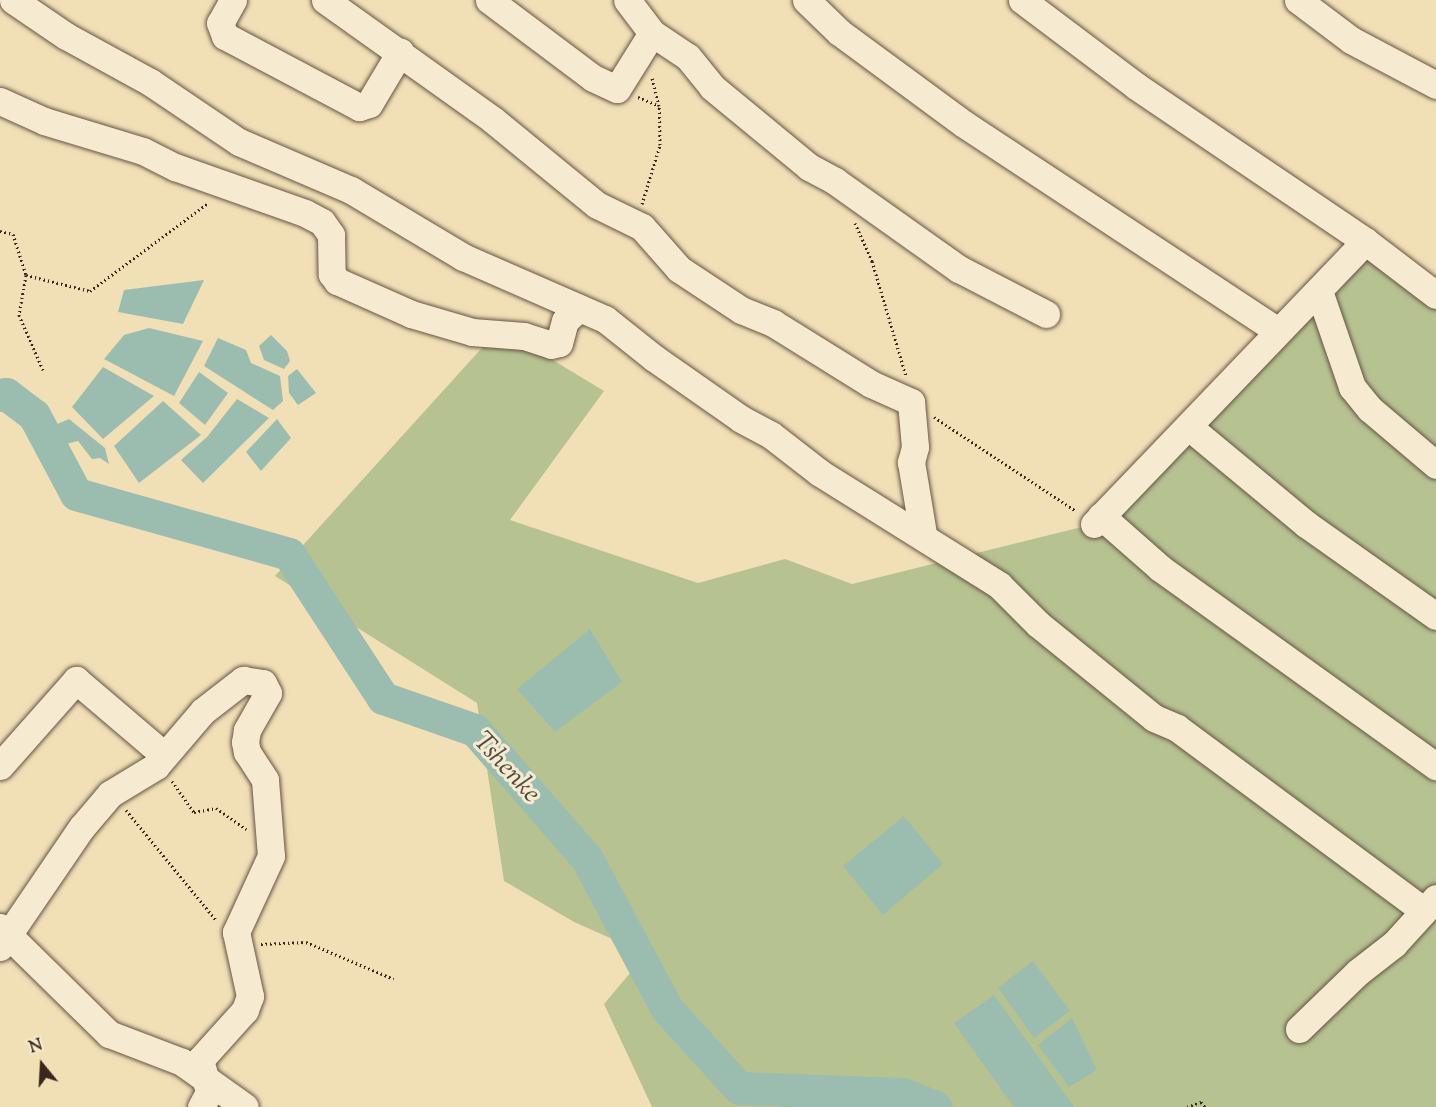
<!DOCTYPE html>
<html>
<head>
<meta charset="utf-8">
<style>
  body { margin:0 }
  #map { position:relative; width:1436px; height:1107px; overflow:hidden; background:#f1e0b6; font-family:"Sorts Mill Goudy",serif }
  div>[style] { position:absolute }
  .green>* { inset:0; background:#b6c391 }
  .water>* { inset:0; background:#9bbdb0 }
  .river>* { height:33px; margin:-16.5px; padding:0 16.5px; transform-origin:16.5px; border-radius:16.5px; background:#9bbdb0 }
  .path>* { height:3px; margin-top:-1.5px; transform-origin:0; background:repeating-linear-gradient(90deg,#39261e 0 1.5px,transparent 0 4.5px) }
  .roads { filter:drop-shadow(0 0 2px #675444) drop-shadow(0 0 2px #675444) }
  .minor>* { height:27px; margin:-13.5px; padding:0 13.5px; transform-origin:13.5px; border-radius:13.5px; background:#f6ebd0 }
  span { translate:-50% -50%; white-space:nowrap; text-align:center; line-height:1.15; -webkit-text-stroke:6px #f6ebd0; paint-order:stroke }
  .water-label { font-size:27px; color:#524c42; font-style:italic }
  .north { position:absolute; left:12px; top:1035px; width:60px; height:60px; -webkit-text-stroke:4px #f6ebd0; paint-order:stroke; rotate:342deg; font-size:16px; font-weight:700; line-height:24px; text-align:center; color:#39261e }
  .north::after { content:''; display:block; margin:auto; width:21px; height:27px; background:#39261e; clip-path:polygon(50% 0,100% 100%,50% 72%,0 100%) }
</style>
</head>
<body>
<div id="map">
  <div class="green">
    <i style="clip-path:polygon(1365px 241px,1436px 295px,1436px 1107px,652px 1107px,604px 1004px,646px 954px,574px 922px,504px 881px,477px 703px,275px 576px,500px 328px,604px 391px,510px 520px,698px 583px,785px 559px,852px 584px,1094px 524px)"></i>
  </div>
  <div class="water">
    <i style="clip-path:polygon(204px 280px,183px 324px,118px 312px,124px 290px)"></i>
    <i style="clip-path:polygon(149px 328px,203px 341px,174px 396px,104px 359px,124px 335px)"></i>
    <i style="clip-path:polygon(271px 335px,287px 351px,290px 361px,284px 369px,264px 360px,259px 346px)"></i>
    <i style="clip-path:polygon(218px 338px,246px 350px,251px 363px,280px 376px,283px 401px,273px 410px,204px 366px)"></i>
    <i style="clip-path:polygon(103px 367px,154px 396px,103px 439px,72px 407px)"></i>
    <i style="clip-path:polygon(297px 369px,316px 393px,298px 405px,289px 393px,288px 376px)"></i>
    <i style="clip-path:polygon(199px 372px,228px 393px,205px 425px,179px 403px)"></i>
    <i style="clip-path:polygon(237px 399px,269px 418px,203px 483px,181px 460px,207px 437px)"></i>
    <i style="clip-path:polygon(163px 401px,201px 435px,139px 483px,114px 446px)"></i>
    <i style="clip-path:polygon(69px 419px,105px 448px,109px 464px,100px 458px,92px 459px,78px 441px,62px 445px,55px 425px)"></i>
    <i style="clip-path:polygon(277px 419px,291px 438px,261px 471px,246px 452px)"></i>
    <i style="clip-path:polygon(590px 629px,622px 682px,555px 732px,517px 689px)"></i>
    <i style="clip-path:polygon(904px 816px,943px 864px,883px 915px,843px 866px)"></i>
    <i style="clip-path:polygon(1033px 961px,1070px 1011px,1034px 1038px,998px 988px)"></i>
    <i style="clip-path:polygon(994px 995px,1074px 1107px,1014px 1107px,954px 1023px)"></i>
    <i style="clip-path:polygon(1072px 1018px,1097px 1070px,1069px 1087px,1038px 1045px)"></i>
  </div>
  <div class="river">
    <i style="left:0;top:395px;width:6px;rotate:-9deg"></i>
    <i style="left:6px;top:394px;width:35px;rotate:37deg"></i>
    <i style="left:34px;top:415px;width:89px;rotate:62deg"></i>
    <i style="left:76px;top:494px;width:221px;rotate:15.7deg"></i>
    <i style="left:289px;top:554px;width:172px;rotate:56.9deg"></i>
    <i style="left:383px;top:698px;width:97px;rotate:19.2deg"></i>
    <i style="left:475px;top:730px;width:171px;rotate:49deg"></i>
    <i style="left:587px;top:859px;width:170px;rotate:61.9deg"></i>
    <i style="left:667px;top:1009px;width:107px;rotate:47.7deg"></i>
    <i style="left:739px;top:1088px;width:164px;rotate:2.1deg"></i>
    <i style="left:903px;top:1094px;width:35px;rotate:22deg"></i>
  </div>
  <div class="path">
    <i style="left:638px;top:97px;width:23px;rotate:23deg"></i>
    <i style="left:642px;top:204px;width:62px;rotate:-73deg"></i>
    <i style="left:660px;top:145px;width:39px;rotate:-91deg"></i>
    <i style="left:659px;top:106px;width:30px;rotate:-104deg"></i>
    <i style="left:855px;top:223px;width:42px;rotate:65.9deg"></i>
    <i style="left:872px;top:261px;width:120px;rotate:73.5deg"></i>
    <i style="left:0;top:231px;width:13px;rotate:13deg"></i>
    <i style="left:13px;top:234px;width:43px;rotate:72.4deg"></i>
    <i style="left:26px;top:275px;width:41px;rotate:99.9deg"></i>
    <i style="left:19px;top:315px;width:60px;rotate:66.4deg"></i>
    <i style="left:26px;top:275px;width:66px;rotate:14deg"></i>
    <i style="left:90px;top:291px;width:147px;rotate:-36.7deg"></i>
    <i style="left:934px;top:417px;width:170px;rotate:33.5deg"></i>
    <i style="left:172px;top:781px;width:38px;rotate:55deg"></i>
    <i style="left:194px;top:812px;width:22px;rotate:-10deg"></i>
    <i style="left:216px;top:808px;width:37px;rotate:35deg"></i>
    <i style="left:126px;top:810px;width:144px;rotate:50.7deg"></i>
    <i style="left:261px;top:944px;width:45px;rotate:-2.5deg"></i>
    <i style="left:306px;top:942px;width:95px;rotate:22.8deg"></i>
    <i style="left:1187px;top:1107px;width:15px;rotate:-20deg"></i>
    <i style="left:1201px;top:1102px;width:6px;rotate:51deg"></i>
  </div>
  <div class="roads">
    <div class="minor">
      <i style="left:13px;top:0;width:64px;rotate:34.2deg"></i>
      <i style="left:66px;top:36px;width:96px;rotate:28.7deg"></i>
      <i style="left:150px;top:82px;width:107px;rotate:34deg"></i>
      <i style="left:239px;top:142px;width:122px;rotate:23.2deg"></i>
      <i style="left:351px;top:190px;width:131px;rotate:30.9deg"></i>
      <i style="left:463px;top:257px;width:155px;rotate:23.6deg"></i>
      <i style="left:605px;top:319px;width:63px;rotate:38.5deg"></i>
      <i style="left:654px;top:358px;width:106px;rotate:35deg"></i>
      <i style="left:741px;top:419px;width:34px;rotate:28deg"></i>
      <i style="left:771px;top:435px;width:62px;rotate:37.8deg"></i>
      <i style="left:820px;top:473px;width:211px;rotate:32deg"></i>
      <i style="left:999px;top:585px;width:55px;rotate:45deg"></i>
      <i style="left:1038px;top:624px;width:149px;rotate:39deg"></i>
      <i style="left:1154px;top:718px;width:25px;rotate:23deg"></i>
      <i style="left:1177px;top:728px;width:306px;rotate:36.5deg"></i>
      <i style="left:233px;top:0;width:26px;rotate:119deg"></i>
      <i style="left:220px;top:23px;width:14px;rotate:69deg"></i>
      <i style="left:225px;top:36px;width:152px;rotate:27.9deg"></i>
      <i style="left:359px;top:107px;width:10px;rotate:-17deg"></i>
      <i style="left:369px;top:104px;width:61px;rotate:-59.2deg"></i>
      <i style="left:325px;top:0;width:206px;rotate:35.5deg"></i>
      <i style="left:493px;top:120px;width:134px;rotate:39.3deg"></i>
      <i style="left:597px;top:205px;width:50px;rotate:26.1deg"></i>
      <i style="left:642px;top:227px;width:56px;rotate:48.6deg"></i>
      <i style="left:679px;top:269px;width:74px;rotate:33.5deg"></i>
      <i style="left:741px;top:310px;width:35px;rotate:22deg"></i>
      <i style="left:773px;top:323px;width:115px;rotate:31.9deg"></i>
      <i style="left:871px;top:384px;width:44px;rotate:24.2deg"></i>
      <i style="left:911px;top:402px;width:45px;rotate:84.9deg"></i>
      <i style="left:915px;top:447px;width:16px;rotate:105deg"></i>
      <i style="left:911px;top:462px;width:73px;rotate:80.5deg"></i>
      <i style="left:489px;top:0;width:130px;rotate:36.9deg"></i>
      <i style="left:593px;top:78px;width:26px;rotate:25deg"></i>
      <i style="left:617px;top:89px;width:66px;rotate:-58deg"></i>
      <i style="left:652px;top:33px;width:41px;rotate:-127.1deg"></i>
      <i style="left:806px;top:0;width:46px;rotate:44.1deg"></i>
      <i style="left:839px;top:32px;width:155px;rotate:36.4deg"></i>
      <i style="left:964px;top:124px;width:376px;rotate:33.4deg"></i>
      <i style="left:1022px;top:0;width:143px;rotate:37deg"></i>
      <i style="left:1136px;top:86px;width:277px;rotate:34.1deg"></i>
      <i style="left:1365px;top:241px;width:89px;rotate:37.3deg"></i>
      <i style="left:1298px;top:0;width:66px;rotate:37deg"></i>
      <i style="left:1351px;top:40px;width:96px;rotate:27.9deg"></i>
      <i style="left:652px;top:33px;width:43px;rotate:33.7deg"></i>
      <i style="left:688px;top:57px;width:38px;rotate:51deg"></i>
      <i style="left:712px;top:87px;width:126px;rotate:39.5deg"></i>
      <i style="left:809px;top:167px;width:30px;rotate:28deg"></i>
      <i style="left:835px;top:181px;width:152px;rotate:35.4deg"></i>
      <i style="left:959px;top:269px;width:98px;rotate:27.3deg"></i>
      <i style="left:0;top:101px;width:48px;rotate:24.4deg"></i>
      <i style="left:44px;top:121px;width:103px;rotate:16.9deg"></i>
      <i style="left:143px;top:151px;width:36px;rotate:27deg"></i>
      <i style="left:175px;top:167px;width:138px;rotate:19.5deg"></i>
      <i style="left:305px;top:213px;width:19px;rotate:28deg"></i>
      <i style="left:322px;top:222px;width:16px;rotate:55deg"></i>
      <i style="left:331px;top:235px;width:39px;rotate:89deg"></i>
      <i style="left:332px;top:274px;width:9px;rotate:54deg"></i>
      <i style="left:337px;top:281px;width:81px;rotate:24deg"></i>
      <i style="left:411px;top:314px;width:64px;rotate:16.4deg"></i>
      <i style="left:472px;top:332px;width:52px;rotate:4.4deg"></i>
      <i style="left:524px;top:336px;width:28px;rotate:18deg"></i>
      <i style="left:551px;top:345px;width:8px;rotate:-14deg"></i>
      <i style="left:559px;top:343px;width:23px;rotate:-75deg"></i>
      <i style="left:565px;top:321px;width:19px;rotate:-43deg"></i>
      <i style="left:1319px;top:291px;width:102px;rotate:71deg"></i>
      <i style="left:1352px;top:387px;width:28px;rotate:51deg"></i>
      <i style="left:1370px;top:409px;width:87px;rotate:40.3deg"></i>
      <i style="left:1189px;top:427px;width:152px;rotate:39.7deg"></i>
      <i style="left:1306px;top:524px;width:159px;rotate:35.3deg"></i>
      <i style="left:1101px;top:516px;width:79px;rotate:41.4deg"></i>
      <i style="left:1160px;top:568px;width:340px;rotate:35.7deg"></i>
      <i style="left:1094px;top:524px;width:392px;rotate:-46.2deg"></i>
      <i style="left:0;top:766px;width:115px;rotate:-48.5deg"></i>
      <i style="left:76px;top:680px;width:116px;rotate:40.4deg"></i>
      <i style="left:0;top:927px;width:153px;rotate:44.5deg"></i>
      <i style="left:109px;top:1034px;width:78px;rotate:21deg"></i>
      <i style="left:182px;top:1062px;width:77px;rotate:35.5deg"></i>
      <i style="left:0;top:947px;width:145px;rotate:-55.7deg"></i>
      <i style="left:82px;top:827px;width:43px;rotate:-49.7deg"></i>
      <i style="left:110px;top:794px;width:54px;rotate:-31.3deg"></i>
      <i style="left:156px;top:766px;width:72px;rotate:-49.5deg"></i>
      <i style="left:203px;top:711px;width:51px;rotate:-37.8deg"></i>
      <i style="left:243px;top:680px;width:20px;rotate:9deg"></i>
      <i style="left:263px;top:683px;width:11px;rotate:63deg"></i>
      <i style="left:268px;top:693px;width:43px;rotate:119.6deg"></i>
      <i style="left:247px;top:730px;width:12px;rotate:99deg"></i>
      <i style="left:245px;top:742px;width:10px;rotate:79deg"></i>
      <i style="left:247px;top:752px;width:33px;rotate:57deg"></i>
      <i style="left:265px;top:780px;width:76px;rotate:85.5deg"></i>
      <i style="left:271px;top:856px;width:84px;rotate:114.7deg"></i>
      <i style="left:236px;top:932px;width:66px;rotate:77.7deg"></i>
      <i style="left:250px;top:996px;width:15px;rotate:110deg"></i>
      <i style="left:245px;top:1010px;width:67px;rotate:132deg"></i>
      <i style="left:200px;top:1060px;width:33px;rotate:74deg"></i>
      <i style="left:209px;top:1092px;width:17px;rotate:118deg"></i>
      <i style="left:1299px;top:1029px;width:82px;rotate:-44deg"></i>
      <i style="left:1358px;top:972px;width:46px;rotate:-37.9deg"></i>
      <i style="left:1394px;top:944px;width:62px;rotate:-47.6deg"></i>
    </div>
  </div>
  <div class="water-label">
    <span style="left:506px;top:768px;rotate:47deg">Tshenke</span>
  </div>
  <div class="north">N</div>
</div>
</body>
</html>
